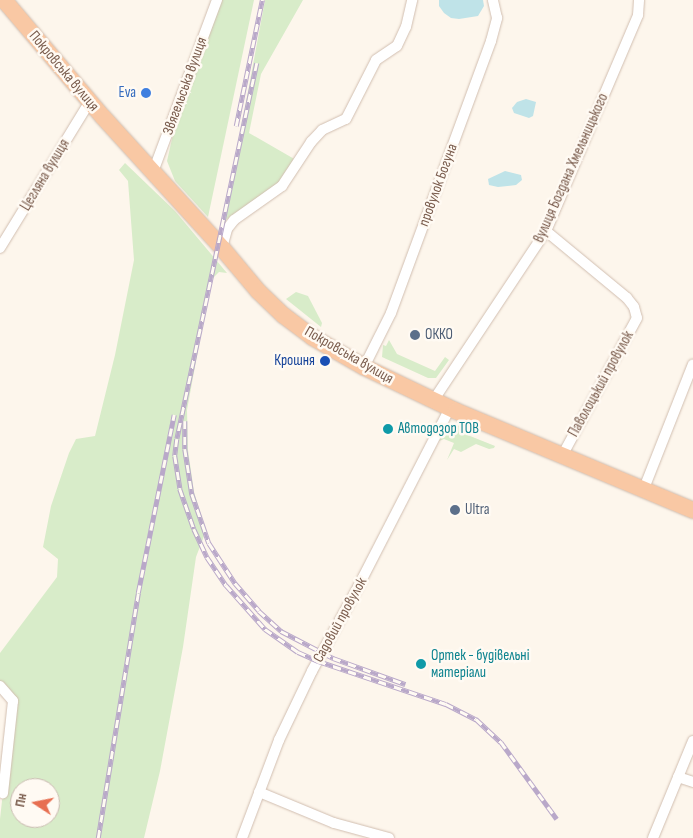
<!DOCTYPE html>
<html>
<head>
<meta charset="utf-8">
<style>
  body { margin:0 }
  #map { position:relative; width:693px; height:838px; overflow:hidden; background:#fdf6ec; font-family:"Sofia Sans Condensed",sans-serif }
  div>[style] { position:absolute }
  .green>* { inset:0; background:#d8ecc9 }
  .water>* { inset:0; background:#bfe3e8 }
  .roads { filter:drop-shadow(0 0 1px #d1beb0) drop-shadow(0 0 1px #d1beb0) }
  .minor>* { height:10px; margin:-5px; padding:0 5px; transform-origin:5px; border-radius:5px; background:#fff }
  .trunk>* { height:16px; margin:-8px; padding:0 8px; transform-origin:8px; border-radius:8px; background:#f9c8a4 }
  .rail>* { height:4.5px; margin-top:-2.25px; transform-origin:0; background:repeating-linear-gradient(90deg,#fffaf3 0 8px,#b9a8c9 0 16px); box-sizing:border-box; border-block:1px solid #b9a8c9 }
  .dots>* { width:14px; height:14px; translate:-50% -50%; box-sizing:border-box; border:2px solid #fffaf3; border-radius:50% }
  span { translate:-50% -50%; white-space:nowrap; text-align:center; line-height:1.15; -webkit-text-stroke:5px #fffaf3; paint-order:stroke }
  .street-label { font-size:15px; color:#7a5c4d }
  .shop-label { font-size:15px; color:#366cbe }
  .right { translate:-100% -50%; text-align:right }
  .service-label { font-size:15px; color:#4e5e75 }
  .left { translate:0 -50%; text-align:left }
  .transit-label { font-size:15px; color:#164399 }
  .culture-label { font-size:15px; color:#0d838f }
  .north { position:absolute; left:10px; top:778px; width:50px; height:50px; box-sizing:border-box; background:#fffaf3; border:1px solid #cabbb1; border-radius:50%; rotate:281deg; font-size:14px; font-weight:700; line-height:20px; text-align:center; color:#7a5c4d }
  .north::after { content:''; display:block; margin:auto; width:18px; height:22px; background:#e76f51; clip-path:polygon(50% 0,100% 100%,50% 72%,0 100%) }
</style>
</head>
<body>
<div id="map">
  <div class="green">
    <i style="clip-path:polygon(221px 0,254px 0,208px 217px,175px 181px,167px 161px,174px 130px)"></i>
    <i style="clip-path:polygon(265px 0,303px 0,261px 74px,249px 133px,296px 160px,272px 191px,227px 219px,223px 226px)"></i>
    <i style="clip-path:polygon(evenodd,125px 163px,175px 211px,227px 273px,219px 272px,211px 280px,187px 410px,188px 450px,194px 492px,206px 531px,196px 557px,183px 647px,160px 771px,144px 838px,0 838px,0 819px,13px 702px,0 686px,0 653px,57px 577px,58px 559px,43px 547px,51px 506px,69px 453px,76px 439px,95px 436px,115px 355px,134px 260px,128px 181px,119px 170px,125px 163px,20px 788px,50px 788px,50px 818px,20px 818px,20px 788px)"></i>
    <i style="clip-path:polygon(296px 292px,308px 296px,322px 323px,321px 327px,286px 299px)"></i>
    <i style="clip-path:polygon(389px 340px,397px 354px,435px 371px,445px 357px,449px 360px,436px 378px,428px 378px,382px 357px,383px 345px,386px 346px)"></i>
    <i style="clip-path:polygon(452px 423px,460px 426px,465px 434px,495px 446px,494px 448px,489px 449px,476px 444px,461px 452px,454px 449px,447px 460px,454px 443px,444px 439px,439px 441px,446px 427px)"></i>
  </div>
  <div class="water">
    <i style="clip-path:polygon(439px 0,483px 0,484px 6px,478px 16px,459px 19px,451px 18px,444px 13px,439px 6px)"></i>
    <i style="clip-path:polygon(526px 99px,536px 102px,533px 116px,529px 118px,514px 113px,512px 108px,517px 102px)"></i>
    <i style="clip-path:polygon(505px 171px,521px 175px,522px 180px,516px 185px,498px 187px,489px 185px,488px 179px)"></i>
  </div>
  <div class="roads">
    <div class="minor">
      <i style="left:153px;top:172px;width:184px;rotate:-69.6deg"></i>
      <i style="left:546px;top:231px;width:105px;rotate:39.6deg"></i>
      <i style="left:627px;top:298px;width:11px;rotate:52deg"></i>
      <i style="left:634px;top:307px;width:11px;rotate:75deg"></i>
      <i style="left:637px;top:318px;width:157px;rotate:118.5deg"></i>
      <i style="left:0;top:248px;width:172px;rotate:-58.5deg"></i>
      <i style="left:222px;top:248px;width:20px;rotate:-75deg"></i>
      <i style="left:227px;top:229px;width:11px;rotate:-52deg"></i>
      <i style="left:234px;top:220px;width:59px;rotate:-35.3deg"></i>
      <i style="left:282px;top:186px;width:53px;rotate:-56.6deg"></i>
      <i style="left:311px;top:142px;width:16px;rotate:-47deg"></i>
      <i style="left:322px;top:130px;width:26px;rotate:-25deg"></i>
      <i style="left:346px;top:119px;width:66px;rotate:-63deg"></i>
      <i style="left:376px;top:60px;width:25px;rotate:-34deg"></i>
      <i style="left:397px;top:46px;width:21px;rotate:-65deg"></i>
      <i style="left:406px;top:27px;width:28px;rotate:-77deg"></i>
      <i style="left:364px;top:367px;width:60px;rotate:-63.4deg"></i>
      <i style="left:391px;top:313px;width:290px;rotate:-69.8deg"></i>
      <i style="left:491px;top:41px;width:24px;rotate:-75deg"></i>
      <i style="left:497px;top:18px;width:18px;rotate:-103deg"></i>
      <i style="left:433px;top:401px;width:204px;rotate:-56.4deg"></i>
      <i style="left:546px;top:231px;width:235px;rotate:-66.9deg"></i>
      <i style="left:638px;top:15px;width:15px;rotate:-86deg"></i>
      <i style="left:643px;top:491px;width:136px;rotate:-68.5deg"></i>
      <i style="left:0;top:686px;width:20px;rotate:49deg"></i>
      <i style="left:13px;top:701px;width:93px;rotate:96.2deg"></i>
      <i style="left:678px;top:777px;width:16px;rotate:18deg"></i>
      <i style="left:259px;top:792px;width:81px;rotate:22.5deg"></i>
      <i style="left:334px;top:823px;width:57px;rotate:15.3deg"></i>
      <i style="left:242px;top:838px;width:105px;rotate:-69.3deg"></i>
      <i style="left:279px;top:740px;width:76px;rotate:-64.4deg"></i>
      <i style="left:312px;top:671px;width:98px;rotate:-61.3deg"></i>
      <i style="left:359px;top:585px;width:199px;rotate:-62.8deg"></i>
      <i style="left:653px;top:838px;width:105px;rotate:-67.6deg"></i>
    </div>
    <div class="trunk">
      <i style="left:4px;top:0;width:153px;rotate:49.8deg"></i>
      <i style="left:103px;top:117px;width:177px;rotate:47.7deg"></i>
      <i style="left:222px;top:248px;width:56px;rotate:50.1deg"></i>
      <i style="left:258px;top:291px;width:35px;rotate:44deg"></i>
      <i style="left:283px;top:315px;width:36px;rotate:37deg"></i>
      <i style="left:312px;top:337px;width:60px;rotate:30deg"></i>
      <i style="left:364px;top:367px;width:102px;rotate:25.6deg"></i>
      <i style="left:456px;top:411px;width:257px;rotate:22.7deg"></i>
    </div>
  </div>
  <div class="rail">
    <i style="left:257px;top:63px;width:384px;rotate:102deg"></i>
    <i style="left:177px;top:439px;width:17px;rotate:97deg"></i>
    <i style="left:175px;top:456px;width:33px;rotate:81deg"></i>
    <i style="left:180px;top:489px;width:42px;rotate:70.7deg"></i>
    <i style="left:194px;top:529px;width:31px;rotate:65deg"></i>
    <i style="left:207px;top:557px;width:34px;rotate:56deg"></i>
    <i style="left:226px;top:585px;width:59px;rotate:48.4deg"></i>
    <i style="left:265px;top:629px;width:40px;rotate:34.9deg"></i>
    <i style="left:298px;top:652px;width:22px;rotate:24deg"></i>
    <i style="left:318px;top:661px;width:135px;rotate:18.6deg"></i>
    <i style="left:446px;top:704px;width:34px;rotate:27deg"></i>
    <i style="left:476px;top:719px;width:34px;rotate:43deg"></i>
    <i style="left:501px;top:742px;width:95px;rotate:54deg"></i>
    <i style="left:236px;top:126px;width:129px;rotate:-78.3deg"></i>
    <i style="left:185px;top:421px;width:28px;rotate:90deg"></i>
    <i style="left:185px;top:449px;width:46px;rotate:81.2deg"></i>
    <i style="left:192px;top:494px;width:52px;rotate:70.9deg"></i>
    <i style="left:209px;top:543px;width:48px;rotate:57deg"></i>
    <i style="left:235px;top:583px;width:37px;rotate:49deg"></i>
    <i style="left:259px;top:611px;width:30px;rotate:42deg"></i>
    <i style="left:281px;top:631px;width:59px;rotate:27.4deg"></i>
    <i style="left:333px;top:658px;width:77px;rotate:19.9deg"></i>
    <i style="left:98px;top:838px;width:248px;rotate:-80.7deg"></i>
    <i style="left:138px;top:593px;width:182px;rotate:-78.6deg"></i>
  </div>
  <div class="dots">
    <i style="left:146px;top:93px;background:#3f7fe0"></i>
    <i style="left:415px;top:335px;background:#5c6f8a"></i>
    <i style="left:325px;top:361px;background:#1a4fb4"></i>
    <i style="left:388px;top:429px;background:#0f9aa8"></i>
    <i style="left:455px;top:510px;background:#5c6f8a"></i>
    <i style="left:421px;top:664px;background:#0f9aa8"></i>
  </div>
  <div class="street-label">
    <span style="left:64px;top:71px;rotate:50deg">Покровська вулиця</span>
    <span style="left:185px;top:86px;rotate:-70deg">Звягельська вулиця</span>
    <span style="left:571px;top:168px;rotate:-66deg">вулиця Богдана Хмельницького</span>
    <span style="left:45px;top:175px;rotate:-59deg">Цегляна вулиця</span>
    <span style="left:438px;top:185px;rotate:-70deg">провулок Богуна</span>
    <span style="left:349px;top:355px;rotate:30deg">Покровська вулиця</span>
    <span style="left:601px;top:384px;rotate:-61deg">Паволоцький провулок</span>
    <span style="left:340px;top:620px;rotate:-61deg">Садовий провулок</span>
  </div>
  <div class="shop-label">
    <span class="right" style="left:136px;top:93px">Eva</span>
  </div>
  <div class="service-label">
    <span class="left" style="left:425px;top:335px">ОККО</span>
    <span class="left" style="left:465px;top:510px">Ultra</span>
  </div>
  <div class="transit-label">
    <span class="right" style="left:315px;top:361px">Крошня</span>
  </div>
  <div class="culture-label">
    <span class="left" style="left:398px;top:429px">Автодозор ТОВ</span>
    <span class="left" style="left:431px;top:664px">Ортек - будівельні<br>матеріали</span>
  </div>
  <div class="north">Пн</div>
</div>
</body>
</html>
